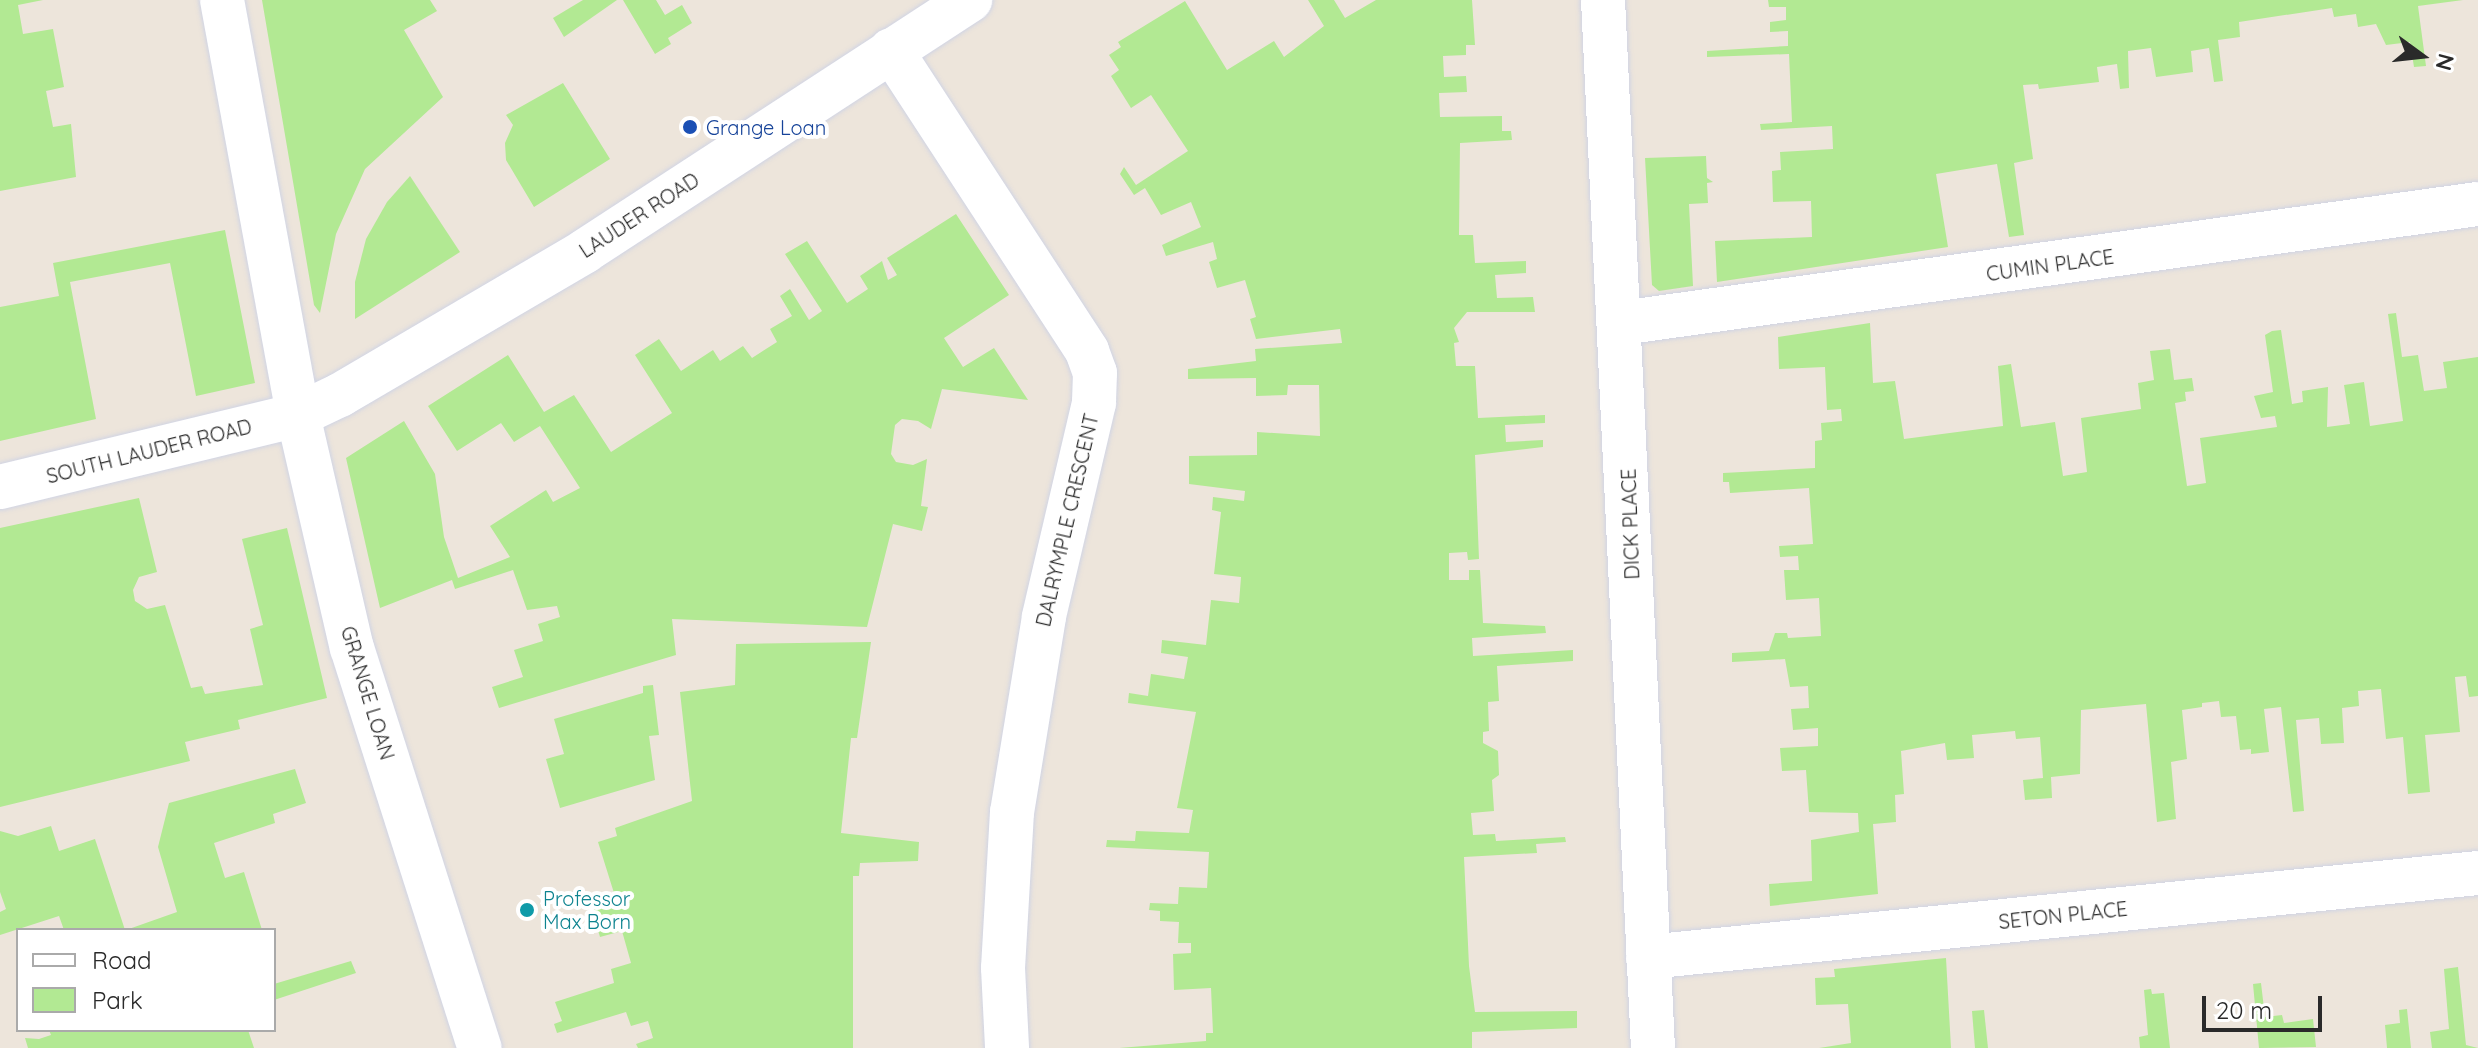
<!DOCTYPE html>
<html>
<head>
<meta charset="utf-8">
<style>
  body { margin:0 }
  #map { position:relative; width:2478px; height:1048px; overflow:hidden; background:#ede5db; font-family:Quicksand,sans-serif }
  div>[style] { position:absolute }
  .green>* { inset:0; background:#b2e993 }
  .roads { filter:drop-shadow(0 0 2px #d0d4e4) drop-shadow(0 0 2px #d0d4e4) }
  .street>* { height:44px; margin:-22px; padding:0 22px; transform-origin:22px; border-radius:22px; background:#fff }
  .dots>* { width:22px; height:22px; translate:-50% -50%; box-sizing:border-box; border:4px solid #fff; border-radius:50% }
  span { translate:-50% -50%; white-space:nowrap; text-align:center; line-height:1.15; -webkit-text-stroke:8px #fff; paint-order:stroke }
  .transit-label { font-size:20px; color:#164399 }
  .left { translate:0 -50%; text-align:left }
  .street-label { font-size:20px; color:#2a2a2a }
  .culture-label { font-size:20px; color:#0d838f }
  .legend { position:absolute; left:16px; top:928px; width:260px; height:104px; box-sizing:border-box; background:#fff; border:2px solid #aaa; margin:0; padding:10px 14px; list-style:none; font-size:24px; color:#2a2a2a }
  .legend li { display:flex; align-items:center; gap:16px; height:40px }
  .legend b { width:40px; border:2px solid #aaa }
  .north { position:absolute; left:2382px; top:16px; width:80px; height:80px; -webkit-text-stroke:6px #fff; paint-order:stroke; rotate:105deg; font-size:22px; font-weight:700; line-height:32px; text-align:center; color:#2a2a2a }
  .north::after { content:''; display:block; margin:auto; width:28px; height:36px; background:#2a2a2a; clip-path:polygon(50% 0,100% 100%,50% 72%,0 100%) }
  .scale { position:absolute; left:2202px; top:996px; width:120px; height:36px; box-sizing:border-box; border:4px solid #2a2a2a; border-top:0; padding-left:10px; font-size:24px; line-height:28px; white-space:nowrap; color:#2a2a2a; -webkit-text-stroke:6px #fff; paint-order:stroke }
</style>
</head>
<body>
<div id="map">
  <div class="green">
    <i style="clip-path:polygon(0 0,43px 0,18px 5px,23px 34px,53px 29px,64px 87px,46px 91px,53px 127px,71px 124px,76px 177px,0 191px)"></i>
    <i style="clip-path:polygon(262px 0,430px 0,437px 11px,404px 30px,443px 97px,365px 169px,336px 234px,320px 313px,314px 305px)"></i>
    <i style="clip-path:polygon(583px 0,617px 0,564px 37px,553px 18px)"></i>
    <i style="clip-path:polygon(623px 0,656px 0,665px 15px,682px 5px,692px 23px,668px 38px,671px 44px,655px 54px)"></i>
    <i style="clip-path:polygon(1308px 0,1334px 0,1345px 18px,1376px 0,1472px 0,1475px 45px,1466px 45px,1466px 55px,1443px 56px,1444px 77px,1466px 76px,1467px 92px,1439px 93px,1440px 117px,1502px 116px,1502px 131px,1511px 131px,1512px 140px,1460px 143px,1459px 235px,1473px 235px,1475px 263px,1526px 261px,1526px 273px,1495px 275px,1497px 298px,1533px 297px,1535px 312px,1467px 312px,1454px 328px,1459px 342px,1454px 343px,1456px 366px,1475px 366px,1478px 418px,1545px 415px,1545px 423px,1505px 425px,1506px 442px,1543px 440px,1543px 447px,1475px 455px,1479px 559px,1468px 560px,1467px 552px,1449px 553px,1449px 580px,1469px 580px,1469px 570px,1480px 570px,1483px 623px,1545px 626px,1546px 633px,1472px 638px,1473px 656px,1573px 650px,1573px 661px,1497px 666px,1499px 701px,1488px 702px,1489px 731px,1483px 732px,1483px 743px,1498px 751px,1499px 775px,1492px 780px,1494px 811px,1471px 813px,1473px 835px,1495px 834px,1496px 841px,1565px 837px,1566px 842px,1536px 844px,1537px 853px,1464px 857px,1469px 966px,1475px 1012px,1577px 1011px,1577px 1028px,1472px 1032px,1472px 1048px,1119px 1048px,1206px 1041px,1206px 1033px,1213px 1033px,1211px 988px,1174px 990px,1173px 954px,1191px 953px,1191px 943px,1178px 943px,1179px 922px,1160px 921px,1160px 911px,1149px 910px,1150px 903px,1178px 904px,1179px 887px,1207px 888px,1209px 852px,1106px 847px,1107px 840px,1135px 841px,1136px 831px,1189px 833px,1193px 810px,1177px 808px,1196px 712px,1128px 703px,1129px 693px,1148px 696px,1151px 674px,1184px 679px,1188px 657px,1161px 653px,1162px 640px,1206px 645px,1211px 600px,1239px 603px,1241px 577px,1214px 574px,1221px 512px,1212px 510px,1213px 497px,1244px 501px,1245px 491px,1189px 484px,1189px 456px,1257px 455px,1257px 432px,1320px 436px,1319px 385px,1288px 385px,1287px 395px,1256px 396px,1256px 378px,1188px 379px,1188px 369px,1256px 361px,1255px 349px,1342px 343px,1340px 329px,1256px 339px,1250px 319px,1256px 317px,1245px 280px,1217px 288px,1209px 262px,1217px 259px,1213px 242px,1166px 256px,1162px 245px,1201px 227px,1191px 202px,1161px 215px,1145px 188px,1134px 195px,1120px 174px,1124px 167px,1136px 185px,1188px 151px,1151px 95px,1131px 108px,1111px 76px,1119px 70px,1109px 55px,1121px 47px,1118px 42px,1185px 1px,1227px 70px,1274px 41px,1284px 57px,1324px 26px)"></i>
    <i style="clip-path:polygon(1768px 0,2463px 0,2418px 6px,2426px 66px,2414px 67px,2410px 42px,2386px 45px,2376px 24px,2358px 27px,2356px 14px,2334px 17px,2332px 8px,2239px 22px,2240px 37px,2218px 40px,2223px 81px,2214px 82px,2209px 48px,2191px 51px,2193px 72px,2156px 77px,2151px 48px,2128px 51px,2129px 88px,2120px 89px,2117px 64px,2097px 67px,2099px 82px,2039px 89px,2038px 84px,2023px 85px,2033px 159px,2014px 163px,2024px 235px,2009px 237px,1997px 164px,1936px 174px,1948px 247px,1717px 282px,1715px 241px,1812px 237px,1811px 201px,1773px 202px,1772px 171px,1781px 170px,1780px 152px,1833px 149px,1832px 126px,1761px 130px,1760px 124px,1792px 122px,1789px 54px,1707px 57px,1707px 51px,1788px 46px,1788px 31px,1770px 32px,1770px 22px,1786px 20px,1786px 7px,1769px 7px)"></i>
    <i style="clip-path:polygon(563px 83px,610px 159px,534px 207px,506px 160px,505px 143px,513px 125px,506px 115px)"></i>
    <i style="clip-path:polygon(1706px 156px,1707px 178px,1713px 182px,1707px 183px,1708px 203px,1689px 204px,1693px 286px,1659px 291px,1652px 285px,1645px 158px)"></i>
    <i style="clip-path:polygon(410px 176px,460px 252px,355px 319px,355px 282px,366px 239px,387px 202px)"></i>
    <i style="clip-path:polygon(956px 214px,1009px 295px,944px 338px,963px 367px,994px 348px,1028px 400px,942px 389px,931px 429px,918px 421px,902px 419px,895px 425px,891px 454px,896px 462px,913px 465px,927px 459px,921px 506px,928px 507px,922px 531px,893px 524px,867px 627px,672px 619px,676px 655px,499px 708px,492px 687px,523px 677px,514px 650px,543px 641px,538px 624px,560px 617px,557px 606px,527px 610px,513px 570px,455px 589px,452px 580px,380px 608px,346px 458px,404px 421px,435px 474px,444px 537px,458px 578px,510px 557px,490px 526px,546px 490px,553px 502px,580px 488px,540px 426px,514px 442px,501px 423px,457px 451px,428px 406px,508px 355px,544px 412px,574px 395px,611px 452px,672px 413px,635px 355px,659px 339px,681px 371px,713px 350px,720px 361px,743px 346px,752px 358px,777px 342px,770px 329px,792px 316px,780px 296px,790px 289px,809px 320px,822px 311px,785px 254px,807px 241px,847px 303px,868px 289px,860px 276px,882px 261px,888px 280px,897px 275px,887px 258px)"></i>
    <i style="clip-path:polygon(225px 230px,255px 383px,196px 396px,170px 263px,70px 282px,96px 419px,0 441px,0 307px,59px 296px,53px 263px)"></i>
    <i style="clip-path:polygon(2396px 313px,2402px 357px,2418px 355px,2424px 391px,2447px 388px,2443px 362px,2478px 357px,2478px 696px,2469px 697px,2466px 676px,2455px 677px,2460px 732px,2425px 735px,2430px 792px,2408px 794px,2403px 737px,2386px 739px,2381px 689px,2358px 691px,2359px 706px,2342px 708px,2344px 743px,2321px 744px,2319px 718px,2296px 720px,2304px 811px,2293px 812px,2281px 707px,2264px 709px,2269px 752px,2251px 754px,2251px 749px,2240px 750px,2236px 716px,2221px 717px,2219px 701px,2202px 703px,2202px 707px,2182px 710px,2187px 759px,2171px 762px,2176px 819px,2157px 822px,2146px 704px,2081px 710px,2080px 774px,2051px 777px,2052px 798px,2025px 800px,2023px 780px,2043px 778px,2040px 737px,2016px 739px,2015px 731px,1972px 735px,1974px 758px,1947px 760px,1945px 743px,1901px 751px,1904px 794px,1895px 795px,1896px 822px,1873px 824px,1878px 894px,1770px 906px,1769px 884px,1812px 881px,1811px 840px,1859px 832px,1858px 813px,1809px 812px,1806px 770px,1782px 771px,1780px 748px,1818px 746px,1818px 728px,1793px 730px,1791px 709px,1809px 708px,1808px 686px,1790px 687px,1785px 659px,1732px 662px,1732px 653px,1769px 651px,1775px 633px,1787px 633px,1788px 638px,1821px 636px,1819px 598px,1786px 600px,1784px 570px,1799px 570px,1798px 556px,1780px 557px,1779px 546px,1813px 544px,1809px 488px,1730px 493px,1729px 482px,1723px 482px,1723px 473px,1815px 468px,1815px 441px,1822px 440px,1821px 423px,1842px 421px,1841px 409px,1827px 410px,1825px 367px,1779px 369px,1778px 337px,1870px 323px,1873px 383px,1895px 381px,1904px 439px,2003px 426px,1998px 366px,2011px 364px,2021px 427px,2055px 422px,2063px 476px,2087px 472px,2081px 418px,2141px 409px,2138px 383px,2154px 380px,2150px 351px,2170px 349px,2174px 380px,2192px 378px,2194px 391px,2185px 392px,2186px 401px,2175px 403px,2187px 486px,2206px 483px,2200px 438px,2277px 427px,2275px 416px,2261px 418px,2254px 396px,2273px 392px,2265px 335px,2272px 331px,2281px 330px,2292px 404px,2303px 402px,2302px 391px,2328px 387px,2327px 427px,2350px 424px,2344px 385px,2364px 382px,2370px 426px,2403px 421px,2388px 314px)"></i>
    <i style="clip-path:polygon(139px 498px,157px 572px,139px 577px,133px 590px,135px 601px,147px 609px,165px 605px,191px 688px,202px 686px,205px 694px,263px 685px,250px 629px,263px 625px,242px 539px,287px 528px,327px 698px,238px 720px,240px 729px,185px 742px,190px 761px,0 807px,0 528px)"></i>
    <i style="clip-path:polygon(871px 642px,857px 738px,851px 738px,841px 833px,919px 842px,918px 861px,860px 863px,859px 876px,853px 876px,853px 1048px,638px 1048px,636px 1044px,653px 1038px,648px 1021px,631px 1026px,626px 1012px,557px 1033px,554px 1024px,562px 1021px,555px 1002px,614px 983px,611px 969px,631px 963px,622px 931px,600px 937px,589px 901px,614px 893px,598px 842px,617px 836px,615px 828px,692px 801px,680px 692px,735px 685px,736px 644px)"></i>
    <i style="clip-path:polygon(653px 685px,659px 735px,649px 736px,655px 780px,560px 808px,546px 759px,564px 754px,554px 719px,643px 693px,643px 686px)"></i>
    <i style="clip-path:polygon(295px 769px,306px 803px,273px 814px,275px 823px,214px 843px,225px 878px,244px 872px,262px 930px,126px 930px,177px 912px,158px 847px,169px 803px)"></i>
    <i style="clip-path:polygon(51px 826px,59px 851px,95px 839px,125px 930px,64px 930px,59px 916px,0 935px,0 912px,6px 909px,0 892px,0 831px,18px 836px)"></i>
    <i style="clip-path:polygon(1946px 958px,1951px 1048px,1819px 1048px,1851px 1043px,1848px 1004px,1816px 1005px,1815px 978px,1835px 977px,1834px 969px)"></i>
    <i style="clip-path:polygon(351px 961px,356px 973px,274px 1000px,274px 984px)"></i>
    <i style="clip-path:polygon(2458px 967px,2466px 1045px,2478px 1048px,2432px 1048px,2430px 1032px,2449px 1029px,2444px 969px)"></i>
    <i style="clip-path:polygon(2261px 983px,2265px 1017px,2282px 1015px,2284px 1023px,2313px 1019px,2316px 1047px,2259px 1048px,2253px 984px)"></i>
    <i style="clip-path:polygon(2151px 989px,2152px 994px,2164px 993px,2170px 1048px,2140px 1048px,2139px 1037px,2148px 1035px,2144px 990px)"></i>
    <i style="clip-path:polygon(2407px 1009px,2411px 1048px,2387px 1048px,2385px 1025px,2400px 1023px,2399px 1010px)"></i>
    <i style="clip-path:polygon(1984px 1010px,1988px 1048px,1975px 1048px,1972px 1011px)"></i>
    <i style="clip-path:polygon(49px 1030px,248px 1030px,254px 1048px,28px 1048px,25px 1038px,39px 1039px,51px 1035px)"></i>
  </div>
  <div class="roads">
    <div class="street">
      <i style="left:222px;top:0;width:422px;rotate:79.6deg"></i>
      <i style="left:298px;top:415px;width:239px;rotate:77deg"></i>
      <i style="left:352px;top:648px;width:420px;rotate:72.3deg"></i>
      <i style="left:1603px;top:0;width:1049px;rotate:87.27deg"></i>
      <i style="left:891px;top:50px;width:359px;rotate:56.9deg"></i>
      <i style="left:1087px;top:351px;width:23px;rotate:70deg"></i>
      <i style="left:1095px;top:373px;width:30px;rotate:92deg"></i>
      <i style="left:1094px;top:403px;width:220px;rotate:103.2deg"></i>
      <i style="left:1044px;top:617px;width:198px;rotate:99.3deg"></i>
      <i style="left:1012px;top:812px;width:156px;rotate:93.3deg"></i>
      <i style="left:1003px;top:968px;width:80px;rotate:87.1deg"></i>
      <i style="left:1621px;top:323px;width:865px;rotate:-7.91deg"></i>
      <i style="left:0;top:487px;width:307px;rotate:-13.6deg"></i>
      <i style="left:298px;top:415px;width:47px;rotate:-25.5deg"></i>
      <i style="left:340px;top:395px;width:284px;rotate:-30.4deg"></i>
      <i style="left:585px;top:251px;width:460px;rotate:-33.1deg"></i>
      <i style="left:1648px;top:957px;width:834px;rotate:-5.78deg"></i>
    </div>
  </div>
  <div class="dots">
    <i style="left:690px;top:127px;background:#1a4fb4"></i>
    <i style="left:527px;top:910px;background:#0f9aa8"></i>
  </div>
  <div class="transit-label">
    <span class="left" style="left:706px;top:127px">Grange Loan</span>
  </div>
  <div class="street-label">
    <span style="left:639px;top:215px;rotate:-33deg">LAUDER ROAD</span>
    <span style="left:2050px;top:265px;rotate:-8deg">CUMIN PLACE</span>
    <span style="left:149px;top:451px;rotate:-14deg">SOUTH LAUDER ROAD</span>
    <span style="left:1067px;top:520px;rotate:-77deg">DALRYMPLE CRESCENT</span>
    <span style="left:1630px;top:524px;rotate:-92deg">DICK PLACE</span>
    <span style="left:368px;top:693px;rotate:73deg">GRANGE LOAN</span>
    <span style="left:2063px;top:915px;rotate:-6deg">SETON PLACE</span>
  </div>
  <div class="culture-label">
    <span class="left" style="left:543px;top:910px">Professor<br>Max Born</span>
  </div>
  <ul class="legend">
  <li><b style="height:10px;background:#fff"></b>Road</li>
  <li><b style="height:22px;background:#b2e993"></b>Park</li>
  </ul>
  <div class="north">N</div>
  <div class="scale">20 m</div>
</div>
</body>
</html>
